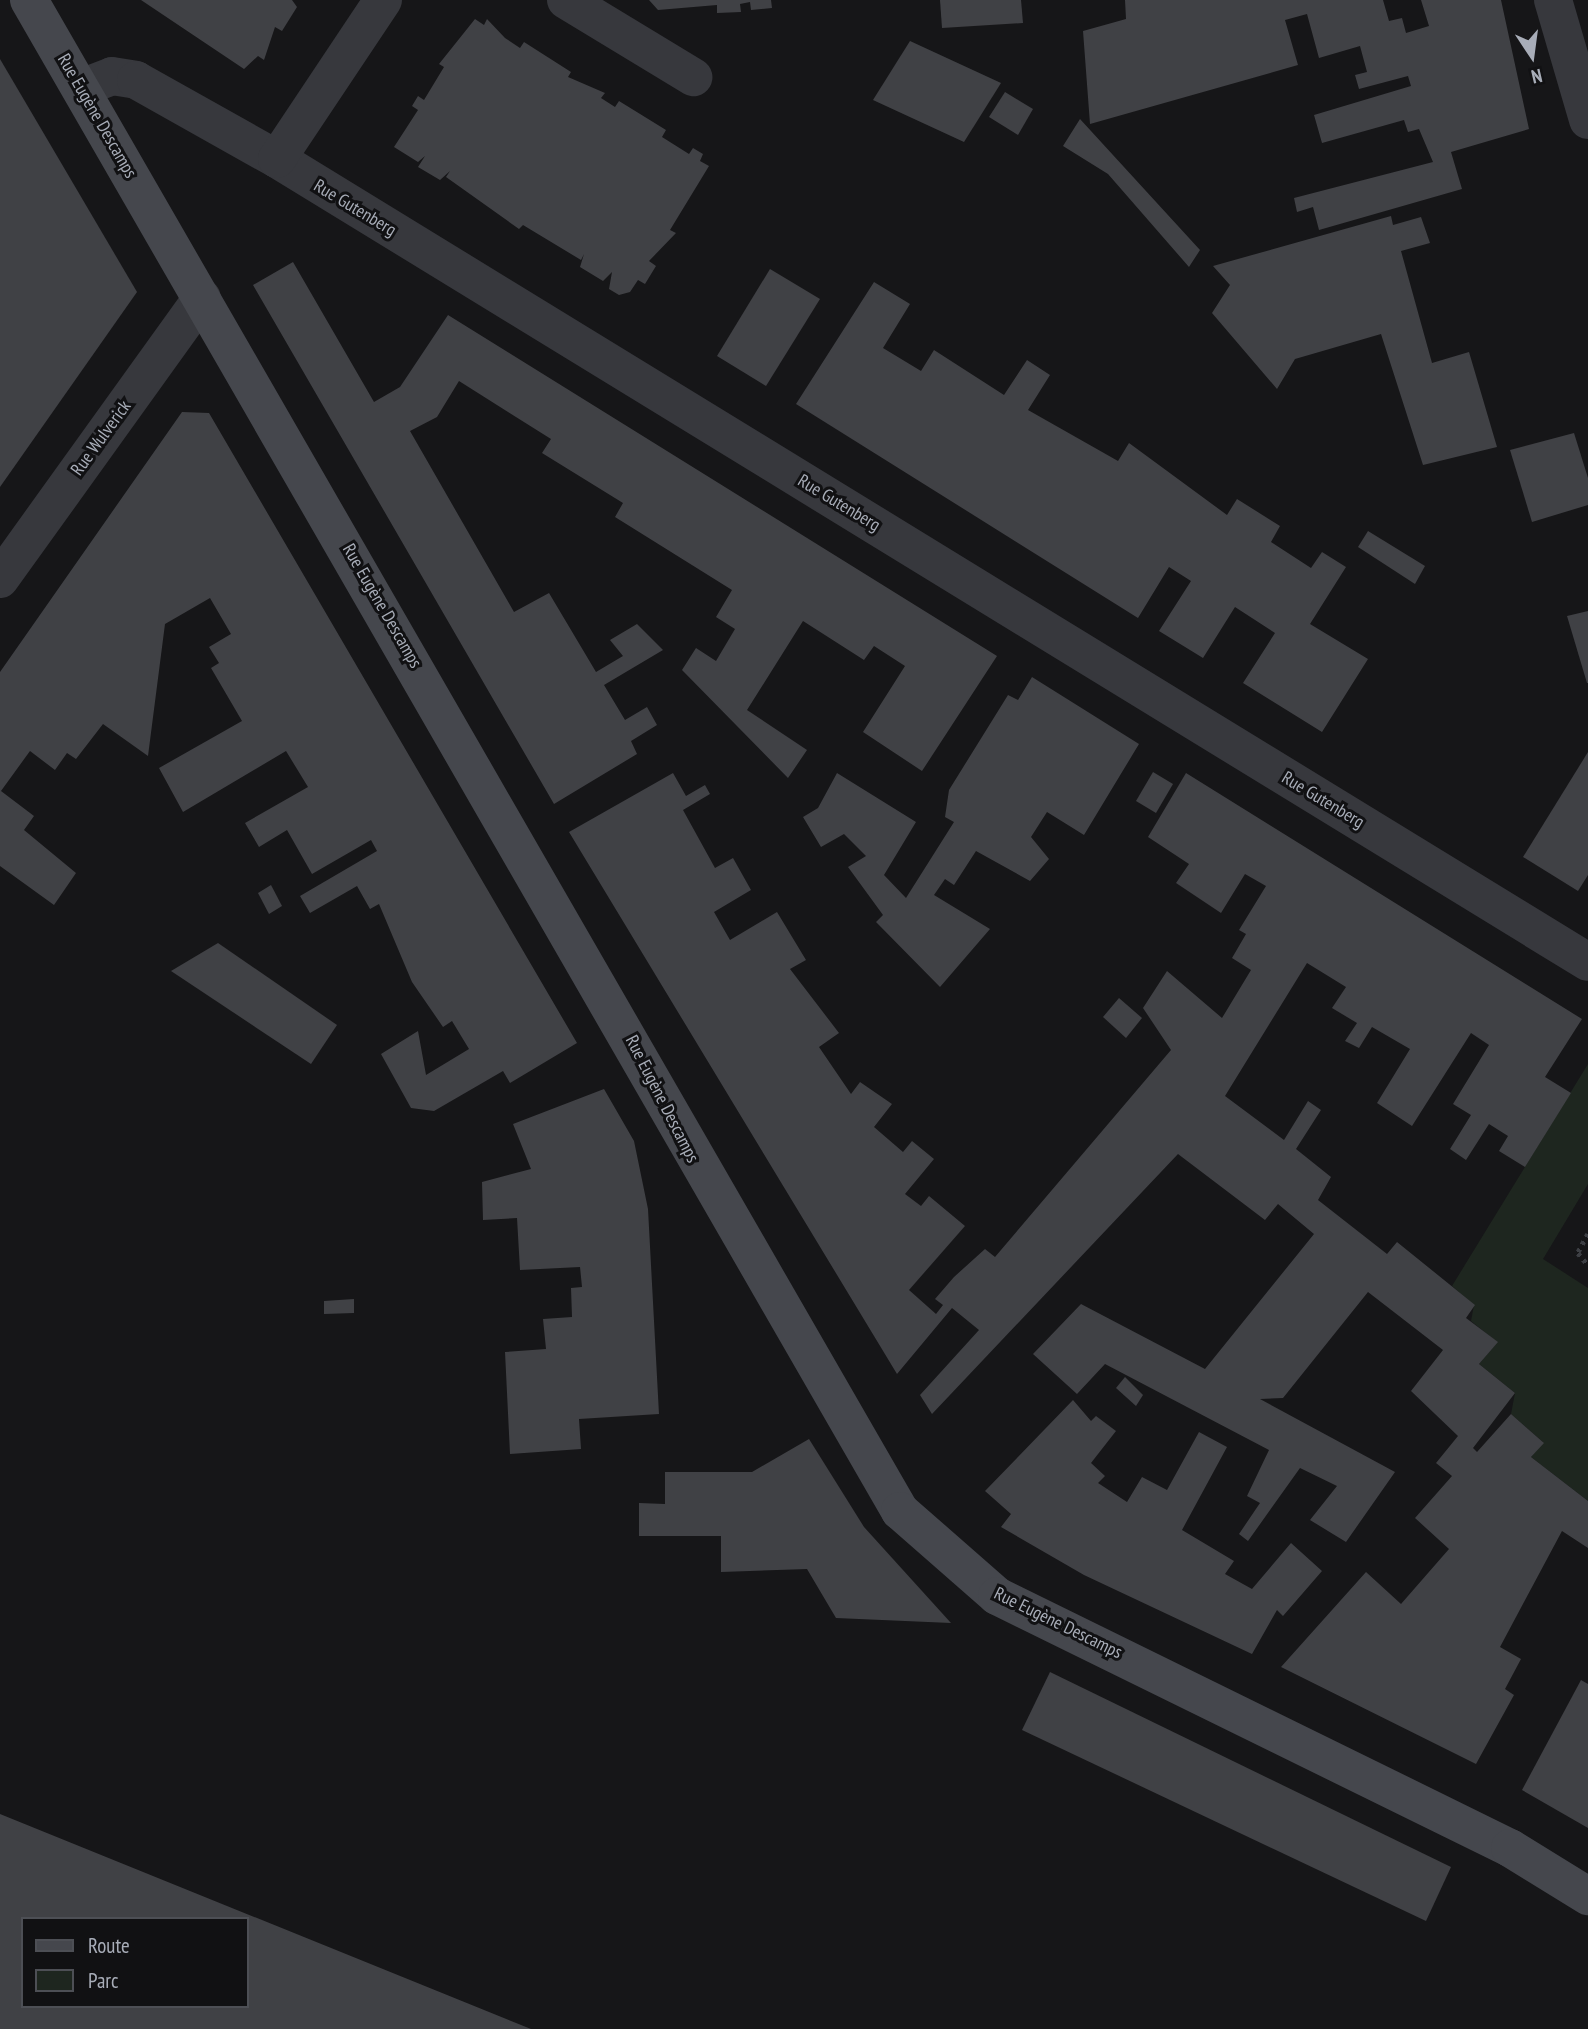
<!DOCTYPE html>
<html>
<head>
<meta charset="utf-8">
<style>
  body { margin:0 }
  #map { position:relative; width:1588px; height:2029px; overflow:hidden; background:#161618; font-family:"PT Sans Narrow",sans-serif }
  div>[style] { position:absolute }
  .green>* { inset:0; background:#1e261f }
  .building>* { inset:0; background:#404145 }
  .path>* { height:4.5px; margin-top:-2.25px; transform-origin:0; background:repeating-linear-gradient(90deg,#3d3f44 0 3.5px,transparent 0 8.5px) }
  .street>* { height:38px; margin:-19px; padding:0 19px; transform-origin:19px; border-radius:19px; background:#37383d }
  .secondary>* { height:38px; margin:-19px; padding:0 19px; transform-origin:19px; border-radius:19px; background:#45474d }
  span { translate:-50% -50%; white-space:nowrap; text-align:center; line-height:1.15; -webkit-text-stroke:6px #111113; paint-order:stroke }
  .street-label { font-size:18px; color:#a8adb8 }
  .legend { position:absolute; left:21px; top:1917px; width:228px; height:91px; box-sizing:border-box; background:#111113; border:2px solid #4d4f55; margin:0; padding:9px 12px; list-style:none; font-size:21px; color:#a8adb8 }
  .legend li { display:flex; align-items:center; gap:14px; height:35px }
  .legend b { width:35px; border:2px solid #4d4f55 }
  .north { position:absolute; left:1497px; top:21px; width:70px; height:70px; -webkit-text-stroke:5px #111113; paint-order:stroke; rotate:167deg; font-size:19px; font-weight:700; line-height:28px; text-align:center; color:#a8adb8 }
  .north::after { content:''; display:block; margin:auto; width:24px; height:32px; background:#a8adb8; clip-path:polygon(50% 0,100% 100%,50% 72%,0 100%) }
</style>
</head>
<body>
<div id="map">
  <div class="green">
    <i style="clip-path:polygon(1588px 1064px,1588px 1184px,1543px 1259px,1588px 1288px,1588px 1501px,1531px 1457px,1543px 1442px,1511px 1414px,1515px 1393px,1479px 1364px,1497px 1342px,1471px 1321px,1474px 1305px,1452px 1286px)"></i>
  </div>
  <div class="building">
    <i style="clip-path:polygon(141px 0,292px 0,297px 7px,282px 31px,275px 27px,264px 60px,258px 56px,244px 69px)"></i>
    <i style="clip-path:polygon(649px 0,771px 0,772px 8px,751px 10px,750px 2px,740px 4px,741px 12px,717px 13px,717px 5px,658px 10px)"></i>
    <i style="clip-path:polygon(940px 0,1021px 0,1023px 23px,942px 28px)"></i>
    <i style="clip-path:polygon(1125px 0,1383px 0,1389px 21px,1402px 18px,1406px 33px,1429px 26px,1421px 0,1501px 0,1529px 129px,1451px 152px,1462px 189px,1319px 230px,1313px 207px,1297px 212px,1294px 198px,1433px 162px,1419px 129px,1408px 132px,1404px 120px,1322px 143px,1314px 115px,1411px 86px,1408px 76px,1359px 89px,1355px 75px,1367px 72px,1360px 46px,1319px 58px,1307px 14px,1285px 20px,1298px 65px,1090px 124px,1083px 31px,1126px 19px)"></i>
    <i style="clip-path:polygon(475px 19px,484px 25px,487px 19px,505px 38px,520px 48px,524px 42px,571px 72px,568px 77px,605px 93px,601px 98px,615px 107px,619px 101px,666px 130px,662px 137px,689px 154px,693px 148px,703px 154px,700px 161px,709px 166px,670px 230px,676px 233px,649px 261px,656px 266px,645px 284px,638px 280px,630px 292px,619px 295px,609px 289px,612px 272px,603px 281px,580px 267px,584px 254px,581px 260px,523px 225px,519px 229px,446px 177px,450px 171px,440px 180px,418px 167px,425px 156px,418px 162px,394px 147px,418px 110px,412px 106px,418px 96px,424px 100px,444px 67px,439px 64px)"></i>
    <i style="clip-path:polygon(910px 41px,1001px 83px,964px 142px,873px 100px)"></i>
    <i style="clip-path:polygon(0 59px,137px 292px,0 487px)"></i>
    <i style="clip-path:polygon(1005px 92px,1033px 109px,1018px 135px,989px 117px)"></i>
    <i style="clip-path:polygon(1080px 119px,1200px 250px,1189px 267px,1108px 174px,1063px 146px)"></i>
    <i style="clip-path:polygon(1391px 216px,1393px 225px,1421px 217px,1430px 243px,1401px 251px,1432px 363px,1469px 352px,1497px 447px,1423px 465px,1381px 334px,1295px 359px,1277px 389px,1212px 313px,1230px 285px,1213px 266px)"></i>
    <i style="clip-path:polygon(293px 262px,374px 402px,400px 387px,448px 315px,997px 656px,922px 771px,863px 732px,905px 666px,874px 646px,864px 660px,803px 621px,747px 710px,807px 750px,788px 778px,682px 670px,696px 648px,716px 661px,735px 629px,716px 617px,732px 590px,615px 517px,623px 503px,542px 453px,551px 439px,459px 381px,437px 417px,410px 431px,514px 612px,549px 593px,596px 672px,623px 656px,610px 640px,637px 624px,663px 650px,604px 685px,625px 720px,647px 707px,657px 725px,631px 741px,637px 754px,554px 804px,253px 285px)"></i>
    <i style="clip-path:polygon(770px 269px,820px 299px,766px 386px,717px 356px)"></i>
    <i style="clip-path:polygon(874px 282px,910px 304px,883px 348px,921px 371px,934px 350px,1004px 395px,1027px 360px,1050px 375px,1028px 410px,1118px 461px,1129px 443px,1227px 515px,1237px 499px,1280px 526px,1271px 542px,1311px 568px,1322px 552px,1346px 567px,1310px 624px,1368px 659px,1322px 732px,1243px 683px,1275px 633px,1235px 607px,1203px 658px,1159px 631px,1191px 581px,1169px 567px,1138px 618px,796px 404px)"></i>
    <i style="clip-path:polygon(182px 412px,209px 413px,577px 1043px,510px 1083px,503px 1071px,434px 1111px,411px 1108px,381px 1054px,418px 1031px,426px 1075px,469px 1049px,452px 1021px,443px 1027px,412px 982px,379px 904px,370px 909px,357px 886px,310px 913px,300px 896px,377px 851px,371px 840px,312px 874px,287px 830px,259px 847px,245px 823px,308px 787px,286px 751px,183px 812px,159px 768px,242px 721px,211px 668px,219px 663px,209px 647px,231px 634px,210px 598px,165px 624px,148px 756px,103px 724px,76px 759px,67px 753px,55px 770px,30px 751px,1px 791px,34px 816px,24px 830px,76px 873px,54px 905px,0 866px,0 672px)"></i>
    <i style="clip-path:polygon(1574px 433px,1588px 478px,1588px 505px,1532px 522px,1510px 450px)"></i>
    <i style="clip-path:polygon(1368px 531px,1425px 566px,1415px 584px,1358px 547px)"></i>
    <i style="clip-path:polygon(1588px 611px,1588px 683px,1587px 683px,1567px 616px)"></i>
    <i style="clip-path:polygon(1032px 677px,1139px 744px,1084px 835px,1047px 812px,1031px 837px,1049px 859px,1030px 881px,976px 851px,954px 885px,945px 879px,934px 895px,990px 929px,940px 987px,876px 922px,883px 915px,848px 867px,866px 856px,844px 834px,821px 847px,803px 817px,818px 808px,837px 773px,916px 822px,884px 875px,906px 898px,954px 822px,945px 817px,949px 790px,1008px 695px,1018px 700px)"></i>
    <i style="clip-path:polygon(1588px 752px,1588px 875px,1578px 891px,1523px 857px)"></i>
    <i style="clip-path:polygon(1153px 772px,1173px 784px,1156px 813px,1136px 801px)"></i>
    <i style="clip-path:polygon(673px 773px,686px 796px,705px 785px,710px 794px,683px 810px,715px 868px,733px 858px,751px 890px,714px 912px,730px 940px,777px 912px,806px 960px,790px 969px,839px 1033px,819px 1047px,851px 1094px,860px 1082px,892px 1104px,874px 1127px,903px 1152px,912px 1141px,934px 1159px,905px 1194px,921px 1206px,929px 1196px,965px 1226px,909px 1290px,936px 1314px,943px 1305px,935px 1299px,954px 1277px,985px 1249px,995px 1257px,1171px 1050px,1143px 1008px,1167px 971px,1222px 1018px,1251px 970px,1232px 958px,1246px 934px,1239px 930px,1266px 886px,1245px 874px,1221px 913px,1176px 883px,1189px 864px,1148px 837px,1186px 773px,1582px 1019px,1545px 1077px,1571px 1093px,1525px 1167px,1499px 1151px,1508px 1136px,1489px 1124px,1466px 1160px,1450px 1149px,1471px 1115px,1453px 1104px,1489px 1045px,1471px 1033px,1412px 1126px,1377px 1103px,1410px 1049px,1372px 1027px,1359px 1048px,1345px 1041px,1357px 1023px,1332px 1008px,1346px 987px,1307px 963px,1225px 1096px,1284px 1140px,1308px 1101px,1321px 1110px,1296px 1149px,1331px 1177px,1318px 1200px,1387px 1254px,1397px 1242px,1475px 1305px,1466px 1318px,1498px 1342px,1479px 1364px,1515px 1393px,1473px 1448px,1477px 1452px,1511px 1414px,1544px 1443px,1531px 1457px,1588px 1501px,1588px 1548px,1562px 1531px,1500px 1647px,1521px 1659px,1505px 1689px,1514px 1695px,1476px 1764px,1281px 1667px,1366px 1572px,1401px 1604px,1449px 1549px,1415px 1518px,1452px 1476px,1436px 1463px,1458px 1436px,1411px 1391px,1443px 1350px,1368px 1292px,1283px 1398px,1260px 1399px,1395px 1472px,1346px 1542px,1310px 1520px,1337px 1486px,1300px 1468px,1248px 1541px,1239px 1534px,1260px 1503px,1247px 1496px,1269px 1450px,1105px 1364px,1077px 1394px,1033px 1354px,1081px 1304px,1205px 1369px,1314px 1234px,1278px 1204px,1265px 1220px,1178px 1154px,932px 1414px,920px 1395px,979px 1330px,952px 1308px,897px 1374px,569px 832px)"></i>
    <i style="clip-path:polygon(271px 885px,282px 906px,269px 914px,258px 893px)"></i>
    <i style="clip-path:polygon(218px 943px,337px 1025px,311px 1064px,171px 971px)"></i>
    <i style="clip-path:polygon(1119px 998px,1142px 1018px,1126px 1038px,1103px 1017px)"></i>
    <i style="clip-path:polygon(604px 1089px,634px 1141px,648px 1209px,659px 1414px,579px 1419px,581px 1449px,510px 1454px,505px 1352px,546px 1349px,543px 1319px,572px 1317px,571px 1288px,582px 1287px,580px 1267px,520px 1270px,517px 1218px,483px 1220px,482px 1182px,531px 1169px,513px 1124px)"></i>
    <i style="clip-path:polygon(354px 1299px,354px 1313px,324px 1314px,324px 1301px)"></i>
    <i style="clip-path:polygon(1125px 1377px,1143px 1395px,1136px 1406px,1116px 1388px)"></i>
    <i style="clip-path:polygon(1073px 1400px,1091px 1421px,1096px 1416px,1116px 1431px,1091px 1463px,1105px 1476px,1098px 1483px,1127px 1502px,1142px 1477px,1167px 1490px,1199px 1432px,1227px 1447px,1182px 1530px,1234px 1561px,1225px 1574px,1252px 1589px,1291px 1543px,1322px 1571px,1283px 1616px,1277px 1610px,1252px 1654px,1084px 1575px,1001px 1527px,1011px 1514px,985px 1491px)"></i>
    <i style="clip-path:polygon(809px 1439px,864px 1527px,951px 1623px,836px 1618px,807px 1569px,721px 1572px,721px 1536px,639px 1536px,639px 1503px,665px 1504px,665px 1472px,752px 1472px)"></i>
    <i style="clip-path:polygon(1050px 1672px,1451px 1867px,1426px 1921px,1022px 1730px)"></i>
    <i style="clip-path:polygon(1581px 1680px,1588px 1684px,1588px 1828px,1522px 1790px)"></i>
    <i style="clip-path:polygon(evenodd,0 1814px,531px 2029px,0 2029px,0 1814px,23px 1919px,247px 1919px,247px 2006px,23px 2006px,23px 1919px)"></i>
  </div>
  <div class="path">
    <i style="left:1588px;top:1234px;width:21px;rotate:118deg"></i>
    <i style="left:1578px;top:1253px;width:16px;rotate:50deg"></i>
  </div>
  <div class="street">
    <i style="left:566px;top:0;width:149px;rotate:31.2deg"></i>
    <i style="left:1553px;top:0;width:125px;rotate:73.7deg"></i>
    <i style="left:81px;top:88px;width:33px;rotate:-21deg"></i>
    <i style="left:112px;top:76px;width:24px;rotate:9deg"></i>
    <i style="left:136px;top:80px;width:162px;rotate:29.3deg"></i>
    <i style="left:277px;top:159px;width:1537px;rotate:31.49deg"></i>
    <i style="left:277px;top:159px;width:191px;rotate:-56.3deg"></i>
    <i style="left:0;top:579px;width:346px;rotate:-54.3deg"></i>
  </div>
  <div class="secondary">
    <i style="left:29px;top:0;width:1744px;rotate:60.04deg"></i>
    <i style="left:900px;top:1511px;width:129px;rotate:41.2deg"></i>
    <i style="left:997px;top:1596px;width:572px;rotate:26.16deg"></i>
    <i style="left:1510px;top:1848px;width:92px;rotate:31.6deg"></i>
  </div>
  <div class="street-label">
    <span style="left:97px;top:116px;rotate:60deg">Rue Eugène Descamps</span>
    <span style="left:355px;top:208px;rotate:31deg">Rue Gutenberg</span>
    <span style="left:101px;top:438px;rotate:-54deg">Rue Wulverick</span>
    <span style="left:839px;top:503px;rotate:31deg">Rue Gutenberg</span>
    <span style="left:382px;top:606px;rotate:60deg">Rue Eugène Descamps</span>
    <span style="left:1323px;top:800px;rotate:31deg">Rue Gutenberg</span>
    <span style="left:662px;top:1099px;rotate:63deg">Rue Eugène Descamps</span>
    <span style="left:1058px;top:1623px;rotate:26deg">Rue Eugène Descamps</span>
  </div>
  <ul class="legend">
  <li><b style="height:9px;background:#45474d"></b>Route</li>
  <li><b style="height:19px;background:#1e261f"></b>Parc</li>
  </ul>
  <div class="north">N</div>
</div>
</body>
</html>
